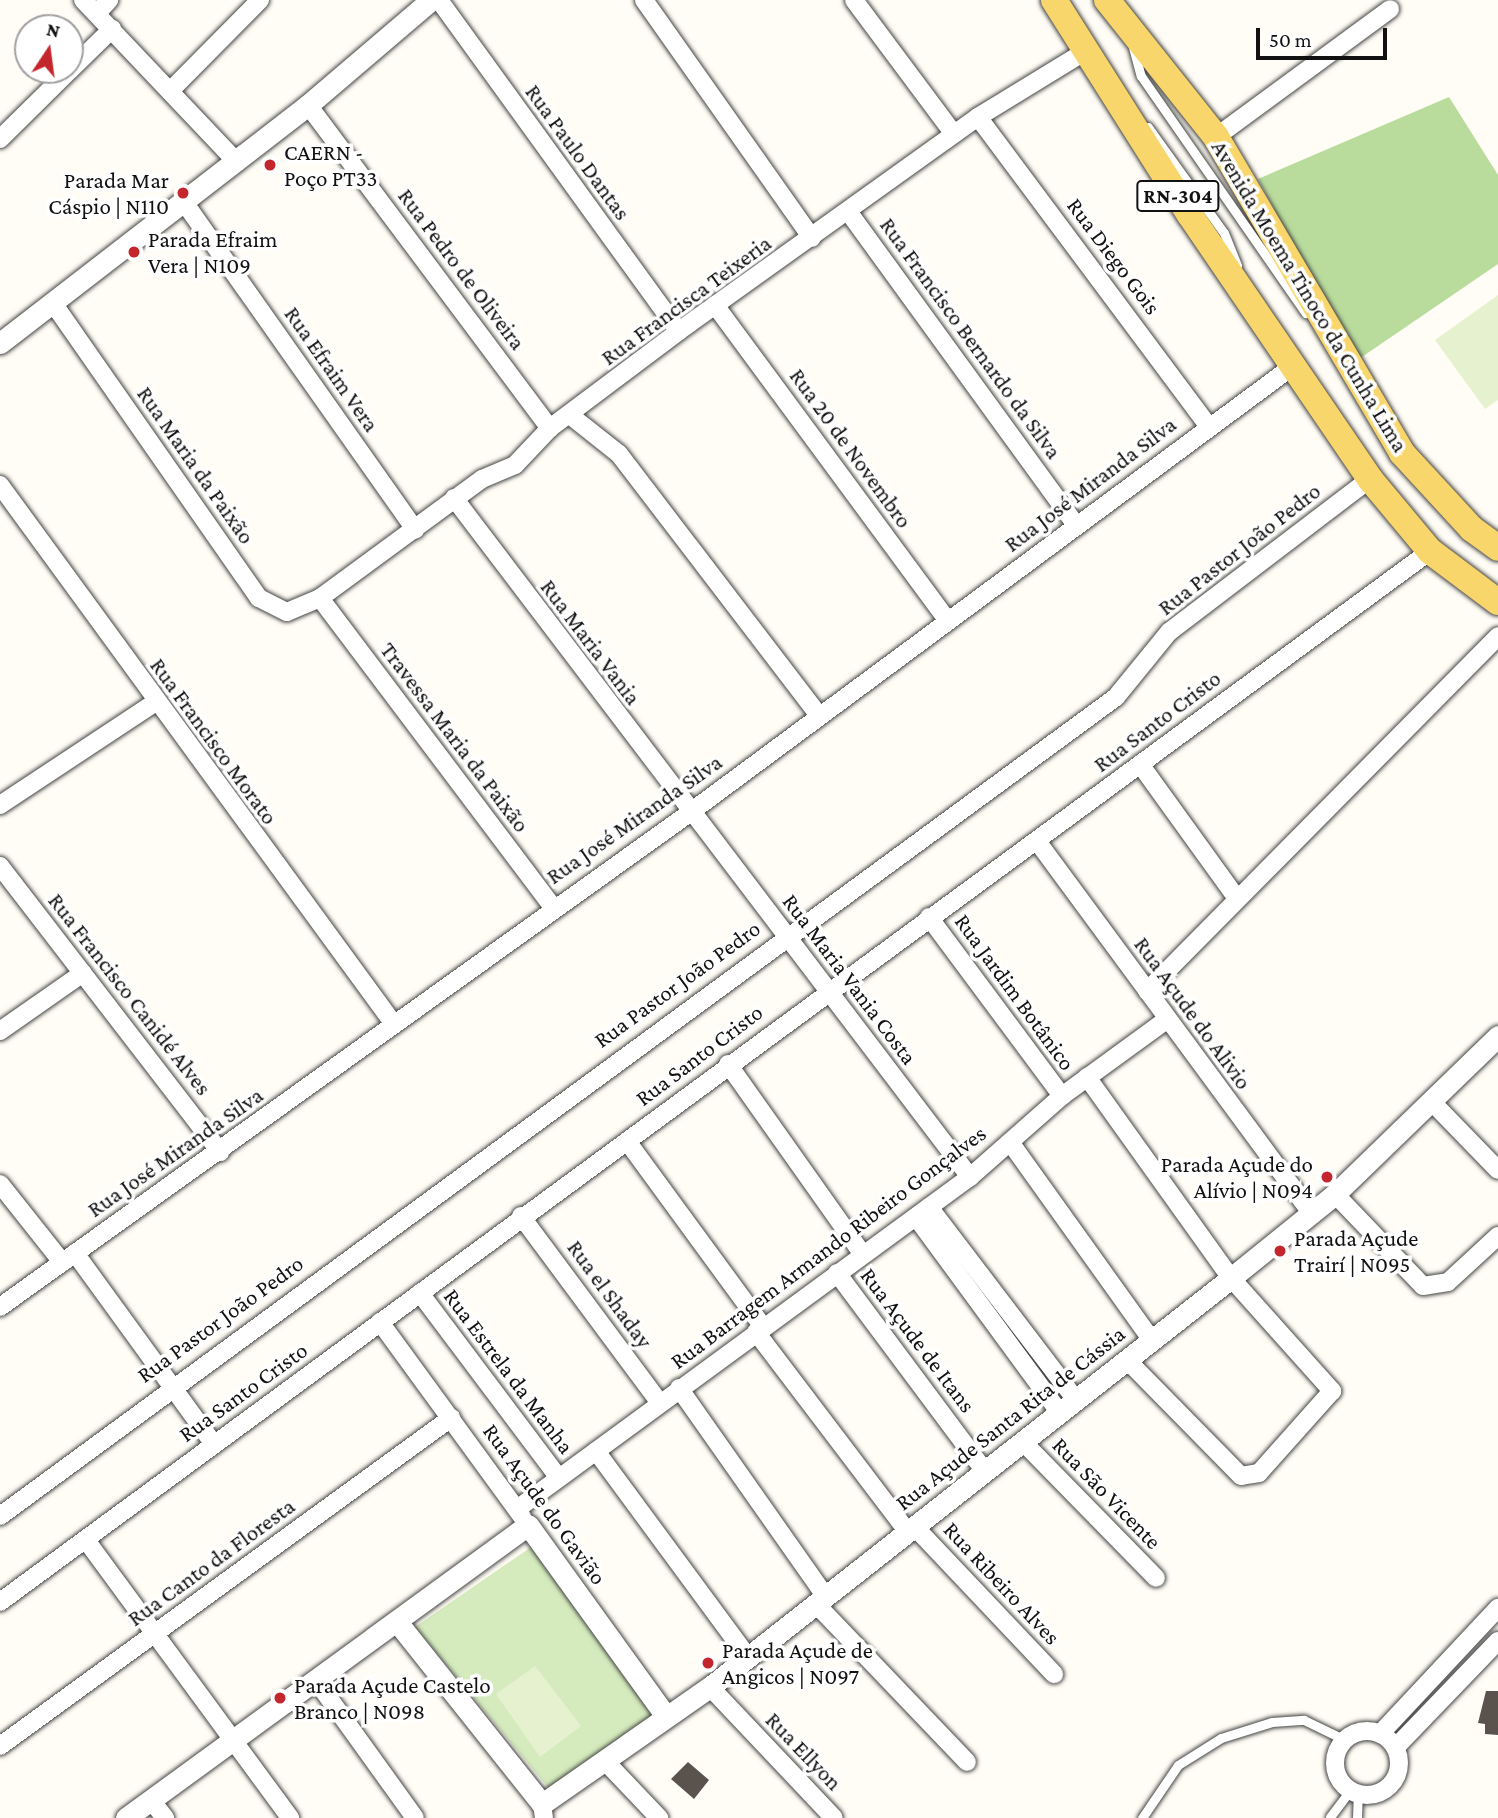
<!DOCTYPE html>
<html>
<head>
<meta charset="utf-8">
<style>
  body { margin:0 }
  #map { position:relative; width:1498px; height:1818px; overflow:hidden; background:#fffdf5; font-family:"Crimson Pro",serif }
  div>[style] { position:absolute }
  .green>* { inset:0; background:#d5ebbd }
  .forest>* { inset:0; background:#b9dc9c }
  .pitch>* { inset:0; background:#e6f2cf }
  .building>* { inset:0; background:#5a524d }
  .roads { filter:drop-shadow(0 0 2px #444) drop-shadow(0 0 2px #444) }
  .service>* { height:9px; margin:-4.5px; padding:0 4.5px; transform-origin:4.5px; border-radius:4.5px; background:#fff }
  .minor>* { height:18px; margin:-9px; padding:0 9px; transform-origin:9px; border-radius:9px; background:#fff }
  .minor>.ring { margin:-9px; padding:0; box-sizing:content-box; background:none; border:18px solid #fff; border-radius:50% }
  .tertiary>* { height:21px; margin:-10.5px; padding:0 10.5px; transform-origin:10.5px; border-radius:10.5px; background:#fff }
  .primary>* { height:26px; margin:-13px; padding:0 13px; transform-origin:13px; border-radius:13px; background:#f9d66b }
  .dots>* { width:19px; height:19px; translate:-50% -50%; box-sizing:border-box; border:4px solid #fff; border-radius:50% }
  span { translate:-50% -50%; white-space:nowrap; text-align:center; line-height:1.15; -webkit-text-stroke:7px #fff; paint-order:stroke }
  .shield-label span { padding:2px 5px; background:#fff; border:2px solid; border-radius:5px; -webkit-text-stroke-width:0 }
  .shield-label { font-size:21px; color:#111; font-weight:700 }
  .poi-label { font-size:23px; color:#111 }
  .left { translate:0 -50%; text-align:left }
  .right { translate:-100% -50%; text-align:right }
  .street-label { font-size:23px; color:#111 }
  .north { position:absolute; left:14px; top:14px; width:70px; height:70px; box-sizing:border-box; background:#fff; border:2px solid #a0a0a0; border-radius:50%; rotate:13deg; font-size:19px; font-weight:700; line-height:28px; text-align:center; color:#111 }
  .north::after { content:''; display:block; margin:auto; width:24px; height:32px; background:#c4262e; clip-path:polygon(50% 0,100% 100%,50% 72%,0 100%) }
  .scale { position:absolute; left:1256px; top:28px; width:131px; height:32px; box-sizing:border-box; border:4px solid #111; border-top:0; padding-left:9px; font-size:21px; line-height:24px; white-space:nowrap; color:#111; -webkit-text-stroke:5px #fff; paint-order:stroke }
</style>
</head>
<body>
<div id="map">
  <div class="green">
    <i style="clip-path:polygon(537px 1543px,660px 1711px,551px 1791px,415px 1627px)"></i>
  </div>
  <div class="forest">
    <i style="clip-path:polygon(1449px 97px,1498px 175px,1498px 264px,1356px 361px,1258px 179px)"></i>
  </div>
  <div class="pitch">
    <i style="clip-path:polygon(1498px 295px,1498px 400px,1485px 409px,1435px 340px)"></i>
    <i style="clip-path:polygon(535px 1666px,581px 1726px,540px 1757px,496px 1694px)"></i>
  </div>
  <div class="building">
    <i style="clip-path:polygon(1486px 1691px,1498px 1691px,1498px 1735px,1485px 1734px,1485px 1724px,1478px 1723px)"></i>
    <i style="clip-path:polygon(688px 1762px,709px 1780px,694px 1799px,671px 1779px)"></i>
  </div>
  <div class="roads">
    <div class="service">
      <i style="left:1133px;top:47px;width:30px;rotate:75deg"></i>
      <i style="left:1141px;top:76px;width:289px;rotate:55.2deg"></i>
      <i style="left:1148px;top:127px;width:130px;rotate:54.4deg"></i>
      <i style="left:1224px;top:233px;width:35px;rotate:68deg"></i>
      <i style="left:1330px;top:1817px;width:34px;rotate:-53deg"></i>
      <i style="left:1142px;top:1818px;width:64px;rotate:-55.8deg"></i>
      <i style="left:1178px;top:1765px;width:51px;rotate:-32.1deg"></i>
      <i style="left:1221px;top:1738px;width:53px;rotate:-17.4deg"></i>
      <i style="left:1272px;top:1722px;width:32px;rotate:-4deg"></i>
      <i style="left:1304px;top:1720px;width:46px;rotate:26deg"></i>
      <i style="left:1357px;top:1818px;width:24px;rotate:-88deg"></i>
    </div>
    <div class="minor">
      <i style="left:83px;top:0;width:224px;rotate:46.5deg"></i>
      <i style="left:439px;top:0;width:409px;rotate:54.1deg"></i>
      <i style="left:644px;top:0;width:291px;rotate:54.8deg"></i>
      <i style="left:854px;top:0;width:167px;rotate:53.3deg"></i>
      <i style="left:97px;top:13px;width:18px;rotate:-47deg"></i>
      <i style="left:70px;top:70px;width:59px;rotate:-44.3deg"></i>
      <i style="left:170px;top:91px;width:128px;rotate:-45.3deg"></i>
      <i style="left:308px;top:105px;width:404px;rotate:53.2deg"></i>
      <i style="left:978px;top:117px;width:385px;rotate:53.3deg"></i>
      <i style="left:1216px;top:137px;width:216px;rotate:-36.3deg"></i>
      <i style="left:0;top:139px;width:98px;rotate:-44.6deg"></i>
      <i style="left:184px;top:202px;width:401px;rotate:54.8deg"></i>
      <i style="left:850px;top:214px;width:384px;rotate:54deg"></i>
      <i style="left:53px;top:303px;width:360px;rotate:55.1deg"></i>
      <i style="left:259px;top:598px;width:31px;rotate:27deg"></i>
      <i style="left:287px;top:612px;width:36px;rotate:-23deg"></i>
      <i style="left:320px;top:598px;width:201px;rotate:-36.3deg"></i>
      <i style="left:482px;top:479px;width:36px;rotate:-23deg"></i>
      <i style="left:515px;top:465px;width:51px;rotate:-46.6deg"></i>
      <i style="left:550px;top:428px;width:161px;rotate:-36.9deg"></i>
      <i style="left:679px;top:331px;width:368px;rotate:-35.6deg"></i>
      <i style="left:978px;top:117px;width:130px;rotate:-31.5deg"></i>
      <i style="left:715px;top:305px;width:391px;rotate:53.6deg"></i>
      <i style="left:571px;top:416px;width:61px;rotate:38.4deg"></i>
      <i style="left:619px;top:454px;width:327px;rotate:52.6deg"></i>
      <i style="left:0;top:485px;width:666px;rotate:53.85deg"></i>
      <i style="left:454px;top:498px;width:853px;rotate:52.77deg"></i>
      <i style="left:320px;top:598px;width:386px;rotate:53deg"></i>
      <i style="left:1140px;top:764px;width:164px;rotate:54.2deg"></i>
      <i style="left:0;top:805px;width:185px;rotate:-33.5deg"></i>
      <i style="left:1037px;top:841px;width:462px;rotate:53.6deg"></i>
      <i style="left:0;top:866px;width:361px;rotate:52.4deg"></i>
      <i style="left:929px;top:917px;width:223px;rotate:53.4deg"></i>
      <i style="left:1147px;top:991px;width:499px;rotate:-45.3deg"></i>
      <i style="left:0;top:1031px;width:101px;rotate:-34.9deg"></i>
      <i style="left:728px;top:1064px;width:232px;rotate:54.7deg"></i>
      <i style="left:1087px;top:1077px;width:247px;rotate:54.4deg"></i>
      <i style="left:1231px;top:1278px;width:152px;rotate:48.2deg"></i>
      <i style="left:1332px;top:1391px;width:110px;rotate:131.7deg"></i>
      <i style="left:1259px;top:1473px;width:18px;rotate:171deg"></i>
      <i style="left:1241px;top:1476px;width:163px;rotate:-134.5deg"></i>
      <i style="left:1433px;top:1103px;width:93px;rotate:45.9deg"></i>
      <i style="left:627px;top:1141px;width:230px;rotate:53.8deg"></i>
      <i style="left:1010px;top:1142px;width:244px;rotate:54.4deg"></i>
      <i style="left:0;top:1184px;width:100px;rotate:51.5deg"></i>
      <i style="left:1335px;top:1194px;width:127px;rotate:46.3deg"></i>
      <i style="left:1423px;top:1286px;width:25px;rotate:-9deg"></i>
      <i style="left:1448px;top:1282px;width:68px;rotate:-42.6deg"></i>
      <i style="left:929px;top:1207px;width:243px;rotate:52.7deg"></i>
      <i style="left:521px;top:1216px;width:232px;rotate:53.4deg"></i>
      <i style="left:916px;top:1217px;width:243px;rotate:53.7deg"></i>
      <i style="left:75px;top:1253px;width:236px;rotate:54deg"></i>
      <i style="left:837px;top:1273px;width:246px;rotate:53.3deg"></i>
      <i style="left:420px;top:1293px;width:231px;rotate:53.1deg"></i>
      <i style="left:0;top:1307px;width:846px;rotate:-35.62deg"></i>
      <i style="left:688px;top:814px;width:753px;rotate:-36.52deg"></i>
      <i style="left:380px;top:1322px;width:241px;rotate:53.9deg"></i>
      <i style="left:756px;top:1332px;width:250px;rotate:52.8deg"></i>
      <i style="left:679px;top:1388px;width:256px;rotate:54.9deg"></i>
      <i style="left:1023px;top:1442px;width:190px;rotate:45.6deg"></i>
      <i style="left:596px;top:1451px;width:256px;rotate:53.6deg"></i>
      <i style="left:517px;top:1509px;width:562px;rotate:-36.24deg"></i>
      <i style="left:970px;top:1177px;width:123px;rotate:-41.4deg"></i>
      <i style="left:1062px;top:1096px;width:127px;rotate:-36.1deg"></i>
      <i style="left:0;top:1516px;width:1384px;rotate:-36.27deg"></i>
      <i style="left:1116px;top:697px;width:84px;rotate:-50.8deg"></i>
      <i style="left:1169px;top:632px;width:253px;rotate:-37.3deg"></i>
      <i style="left:914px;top:1526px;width:204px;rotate:46.6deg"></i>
      <i style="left:86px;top:1540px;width:345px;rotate:53.7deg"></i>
      <i style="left:0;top:1602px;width:1775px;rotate:-36.31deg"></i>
      <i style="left:817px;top:1605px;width:217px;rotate:46.3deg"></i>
      <i style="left:318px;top:1683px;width:166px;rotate:54.3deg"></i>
      <i style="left:710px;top:1687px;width:180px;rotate:46.6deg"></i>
      <i class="ring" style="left:1335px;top:1731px;width:46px;height:46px"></i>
      <i style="left:1380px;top:1734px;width:173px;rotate:-46.9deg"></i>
      <i style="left:0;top:1746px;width:558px;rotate:-36.03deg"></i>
      <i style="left:1396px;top:1747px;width:147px;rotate:-46.1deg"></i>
      <i style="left:605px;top:1761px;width:79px;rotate:46.5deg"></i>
      <i style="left:151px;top:1800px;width:23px;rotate:52deg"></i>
      <i style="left:542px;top:1804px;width:14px;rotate:82deg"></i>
    </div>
    <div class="tertiary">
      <i style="left:0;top:343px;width:389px;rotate:-37.7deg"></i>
      <i style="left:308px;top:105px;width:162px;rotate:-40.5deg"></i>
      <i style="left:398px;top:1623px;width:231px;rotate:51.5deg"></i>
      <i style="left:542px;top:1804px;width:205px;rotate:-34.9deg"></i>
      <i style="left:710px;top:1687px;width:662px;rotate:-38.13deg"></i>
      <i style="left:1231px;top:1278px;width:134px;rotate:-38.9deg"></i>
      <i style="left:1335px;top:1194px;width:227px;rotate:-44.1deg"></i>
      <i style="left:126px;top:1818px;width:497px;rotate:-36.1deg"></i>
      <i style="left:528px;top:1525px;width:236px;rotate:54.2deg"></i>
    </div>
    <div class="primary">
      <i style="left:1054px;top:0;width:254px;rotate:57.7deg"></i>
      <i style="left:1190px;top:215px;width:320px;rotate:55.7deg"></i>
      <i style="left:1370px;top:479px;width:94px;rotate:50.2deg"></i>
      <i style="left:1430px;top:551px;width:85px;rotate:36.9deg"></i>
      <i style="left:1107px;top:0;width:175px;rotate:51.5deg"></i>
      <i style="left:1216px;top:137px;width:367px;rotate:59.5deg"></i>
      <i style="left:1402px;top:453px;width:103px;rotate:47.4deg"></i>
      <i style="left:1472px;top:529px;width:32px;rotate:36deg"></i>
    </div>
  </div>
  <div class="dots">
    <i style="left:270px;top:165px;background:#c4262e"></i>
    <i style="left:183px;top:193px;background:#c4262e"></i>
    <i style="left:134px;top:252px;background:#c4262e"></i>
    <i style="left:1327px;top:1177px;background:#c4262e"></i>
    <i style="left:1280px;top:1251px;background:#c4262e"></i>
    <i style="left:708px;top:1663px;background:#c4262e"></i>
    <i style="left:280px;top:1698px;background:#c4262e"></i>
  </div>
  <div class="shield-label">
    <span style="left:1178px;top:196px">RN-304</span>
  </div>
  <div class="poi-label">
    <span class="left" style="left:284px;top:165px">CAERN -<br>Poço PT33</span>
    <span class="right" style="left:169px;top:193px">Parada Mar<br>Cáspio | N110</span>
    <span class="left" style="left:148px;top:252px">Parada Efraim<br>Vera | N109</span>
    <span class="right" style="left:1313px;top:1177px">Parada Açude do<br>Alívio | N094</span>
    <span class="left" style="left:1294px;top:1251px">Parada Açude<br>Trairí | N095</span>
    <span class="left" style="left:722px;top:1663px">Parada Açude de<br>Angicos | N097</span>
    <span class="left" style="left:294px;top:1698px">Parada Açude Castelo<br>Branco | N098</span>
  </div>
  <div class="street-label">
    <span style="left:578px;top:152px;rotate:54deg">Rua Paulo Dantas</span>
    <span style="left:1114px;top:256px;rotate:53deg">Rua Diego Gois</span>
    <span style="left:462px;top:269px;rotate:53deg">Rua Pedro de Oliveira</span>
    <span style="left:1310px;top:296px;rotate:59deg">Avenida Moema Tinoco da Cunha Lima</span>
    <span style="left:686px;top:300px;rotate:-36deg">Rua Francisca Teixeria</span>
    <span style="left:971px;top:338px;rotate:54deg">Rua Francisco Bernardo da Silva</span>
    <span style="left:332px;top:369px;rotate:55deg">Rua Efraim Vera</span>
    <span style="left:851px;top:448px;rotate:54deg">Rua 20 de Novembro</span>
    <span style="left:196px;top:465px;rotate:55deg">Rua Maria da Paixão</span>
    <span style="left:1090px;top:484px;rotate:-37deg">Rua José Miranda Silva</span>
    <span style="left:1239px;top:549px;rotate:-38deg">Rua Pastor João Pedro</span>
    <span style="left:591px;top:642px;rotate:53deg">Rua Maria Vania</span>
    <span style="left:1157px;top:721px;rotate:-37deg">Rua Santo Cristo</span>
    <span style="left:455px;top:737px;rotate:53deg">Travessa Maria da Paixão</span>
    <span style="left:214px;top:741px;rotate:54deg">Rua Francisco Morato</span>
    <span style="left:634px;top:819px;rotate:-35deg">Rua José Miranda Silva</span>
    <span style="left:850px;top:979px;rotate:53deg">Rua Maria Vania Costa</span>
    <span style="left:677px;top:984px;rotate:-36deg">Rua Pastor João Pedro</span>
    <span style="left:1015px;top:992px;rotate:54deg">Rua Jardim Botânico</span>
    <span style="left:130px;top:994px;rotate:52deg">Rua Francisco Canidé Alves</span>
    <span style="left:1193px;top:1013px;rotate:54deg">Rua Açude do Alivio</span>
    <span style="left:699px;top:1055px;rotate:-37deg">Rua Santo Cristo</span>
    <span style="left:175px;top:1152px;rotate:-35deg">Rua José Miranda Silva</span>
    <span style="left:828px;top:1247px;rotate:-37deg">Rua Barragem Armando Ribeiro Gonçalves</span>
    <span style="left:610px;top:1294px;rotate:54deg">Rua el Shaday</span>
    <span style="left:220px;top:1319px;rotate:-36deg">Rua Pastor João Pedro</span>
    <span style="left:918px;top:1340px;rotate:53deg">Rua Açude de Itans</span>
    <span style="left:509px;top:1371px;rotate:53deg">Rua Estrela da Manha</span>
    <span style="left:243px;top:1392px;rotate:-36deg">Rua Santo Cristo</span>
    <span style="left:1010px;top:1418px;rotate:-38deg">Rua Açude Santa Rita de Cássia</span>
    <span style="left:1107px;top:1493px;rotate:46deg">Rua São Vicente</span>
    <span style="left:545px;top:1504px;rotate:54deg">Rua Açude do Gavião</span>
    <span style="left:211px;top:1562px;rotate:-36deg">Rua Canto da Floresta</span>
    <span style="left:1002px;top:1583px;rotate:47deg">Rua Ribeiro Alves</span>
    <span style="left:804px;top:1751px;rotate:46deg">Rua Ellyon</span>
  </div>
  <div class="north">N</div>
  <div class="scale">50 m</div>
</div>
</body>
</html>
